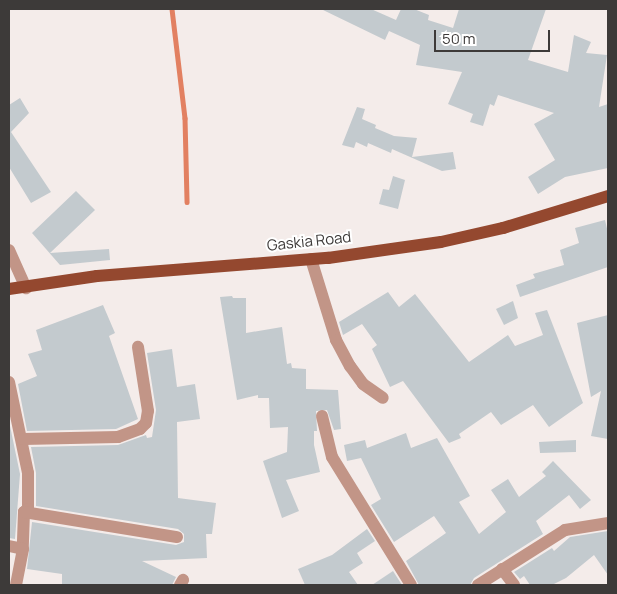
<!DOCTYPE html>
<html>
<head>
<meta charset="utf-8">
<style>
  body { margin:0 }
  #map { position:relative; width:617px; height:594px; overflow:hidden; background:#f4ecea; font-family:Manrope,sans-serif }
  div>[style] { position:absolute }
  .stream>* { height:4.5px; margin:-2.25px; padding:0 2.25px; transform-origin:2.25px; border-radius:2.25px; background:#e28061 }
  .building>* { inset:0; background:#c3cace }
  .minor>* { height:12px; margin:-6px; padding:0 6px; transform-origin:6px; border-radius:6px; background:#c29587 }
  .major>* { height:12px; margin:-6px; padding:0 6px; transform-origin:6px; border-radius:6px; background:#94482f }
  span { translate:-50% -50%; white-space:nowrap; text-align:center; line-height:1.15; -webkit-text-stroke:4px #fff; paint-order:stroke }
  .street-label { font-size:15px; color:#3d3a39 }
  .frame { position:absolute; inset:0; border:10px solid #3d3a39; pointer-events:none }
  .scale { position:absolute; left:434px; top:30px; width:116px; height:22px; box-sizing:border-box; border:2px solid #3d3a39; border-top:0; padding-left:6px; font-size:15px; line-height:18px; white-space:nowrap; color:#3d3a39; -webkit-text-stroke:4px #fff; paint-order:stroke }
</style>
</head>
<body>
<div id="map">
  <div class="stream">
    <i style="left:172px;top:9px;width:110px;rotate:83.2deg"></i>
    <i style="left:185px;top:118px;width:84px;rotate:88.6deg"></i>
  </div>
  <div class="building">
    <i style="clip-path:polygon(321px 9px,371px 9px,396px 20px,401px 9px,414px 9px,429px 15px,428px 20px,453px 28px,459px 9px,546px 9px,528px 60px,568px 72px,574px 35px,591px 42px,586px 53px,607px 55px,599px 107px,608px 104px,608px 168px,565px 177px,538px 194px,528px 177px,555px 160px,534px 124px,554px 113px,498px 95px,494px 106px,490px 104px,483px 126px,470px 122px,473px 114px,448px 104px,462px 72px,416px 65px,420px 45px,389px 31px,385px 40px)"></i>
    <i style="clip-path:polygon(20px 98px,29px 113px,11px 132px,51px 192px,31px 203px,9px 167px,9px 105px)"></i>
    <i style="clip-path:polygon(357px 107px,365px 109px,362px 119px,376px 125px,375px 128px,394px 136px,417px 138px,412px 157px,453px 152px,456px 169px,442px 171px,392px 149px,391px 153px,368px 143px,367px 147px,356px 142px,354px 148px,342px 145px)"></i>
    <i style="clip-path:polygon(393px 176px,405px 180px,398px 209px,379px 204px,383px 189px,389px 190px)"></i>
    <i style="clip-path:polygon(76px 191px,95px 210px,50px 253px,109px 249px,110px 260px,60px 265px,32px 233px)"></i>
    <i style="clip-path:polygon(605px 220px,608px 233px,608px 267px,520px 297px,516px 285px,535px 278px,533px 274px,564px 265px,560px 250px,579px 243px,575px 228px)"></i>
    <i style="clip-path:polygon(388px 292px,399px 307px,415px 294px,469px 362px,508px 335px,515px 346px,543px 335px,535px 313px,547px 310px,583px 403px,549px 427px,533px 405px,501px 425px,491px 412px,459px 434px,461px 438px,449px 443px,403px 381px,390px 387px,372px 349px,377px 345px,362px 324px,343px 335px,339px 322px)"></i>
    <i style="clip-path:polygon(232px 296px,233px 298px,246px 298px,246px 333px,282px 327px,287px 364px,291px 363px,292px 368px,306px 369px,306px 389px,338px 390px,341px 429px,334px 430px,327px 410px,316px 411px,317px 431px,314px 431px,314px 445px,320px 472px,286px 480px,299px 511px,282px 518px,263px 461px,287px 452px,288px 427px,270px 428px,269px 398px,258px 398px,258px 395px,237px 400px,220px 297px)"></i>
    <i style="clip-path:polygon(513px 301px,518px 318px,504px 325px,496px 309px)"></i>
    <i style="clip-path:polygon(103px 305px,115px 333px,109px 336px,138px 419px,116px 429px,27px 431px,18px 384px,37px 376px,28px 354px,42px 350px,36px 330px)"></i>
    <i style="clip-path:polygon(608px 315px,608px 439px,591px 436px,601px 391px,591px 397px,577px 323px)"></i>
    <i style="clip-path:polygon(172px 349px,177px 387px,195px 384px,200px 419px,177px 422px,178px 498px,216px 503px,212px 534px,206px 534px,207px 558px,142px 561px,176px 577px,172px 585px,62px 585px,62px 574px,27px 569px,32px 522px,176px 545px,184px 542px,184px 534px,178px 529px,36px 506px,36px 473px,31px 447px,118px 445px,146px 435px,147px 438px,152px 437px,156px 410px,147px 353px)"></i>
    <i style="clip-path:polygon(9px 421px,20px 474px,15px 539px,9px 538px)"></i>
    <i style="clip-path:polygon(406px 433px,411px 448px,437px 438px,470px 496px,459px 502px,479px 534px,506px 512px,491px 490px,508px 479px,519px 497px,546px 476px,542px 472px,553px 461px,591px 500px,580px 509px,569px 495px,536px 521px,543px 534px,474px 578px,470px 585px,419px 585px,406px 561px,446px 533px,434px 516px,394px 542px,371px 505px,381px 499px,361px 458px,347px 461px,344px 445px,365px 440px,367px 448px)"></i>
    <i style="clip-path:polygon(576px 440px,576px 452px,540px 453px,539px 442px)"></i>
    <i style="clip-path:polygon(367px 529px,375px 541px,357px 553px,363px 563px,349px 572px,358px 585px,305px 585px,298px 569px,332px 555px)"></i>
    <i style="clip-path:polygon(608px 531px,608px 575px,594px 555px,566px 578px,552px 585px,530px 585px,524px 576px,520px 579px,514px 572px,552px 548px,554px 551px,570px 537px)"></i>
    <i style="clip-path:polygon(393px 571px,402px 585px,372px 585px)"></i>
  </div>
  <div class="minor">
    <i style="left:9px;top:250px;width:42px;rotate:65.9deg"></i>
    <i style="left:311px;top:259px;width:85px;rotate:72.8deg"></i>
    <i style="left:336px;top:340px;width:30px;rotate:62deg"></i>
    <i style="left:350px;top:366px;width:22px;rotate:54deg"></i>
    <i style="left:363px;top:384px;width:24px;rotate:35deg"></i>
    <i style="left:9px;top:382px;width:93px;rotate:78.2deg"></i>
    <i style="left:28px;top:473px;width:36px;rotate:90deg"></i>
    <i style="left:28px;top:509px;width:5px;rotate:143deg"></i>
    <i style="left:24px;top:512px;width:37px;rotate:92deg"></i>
    <i style="left:23px;top:549px;width:37px;rotate:101deg"></i>
    <i style="left:322px;top:416px;width:42px;rotate:76.3deg"></i>
    <i style="left:332px;top:457px;width:150px;rotate:58.3deg"></i>
    <i style="left:23px;top:439px;width:95px;rotate:-1.2deg"></i>
    <i style="left:118px;top:437px;width:23px;rotate:-20deg"></i>
    <i style="left:140px;top:429px;width:8px;rotate:-45deg"></i>
    <i style="left:146px;top:423px;width:12px;rotate:-81deg"></i>
    <i style="left:148px;top:411px;width:65px;rotate:-98.9deg"></i>
    <i style="left:24px;top:512px;width:155px;rotate:9.3deg"></i>
    <i style="left:9px;top:546px;width:14px;rotate:12deg"></i>
    <i style="left:502px;top:569px;width:20px;rotate:53deg"></i>
    <i style="left:180px;top:585px;width:6px;rotate:-59deg"></i>
    <i style="left:478px;top:585px;width:103px;rotate:-32.3deg"></i>
    <i style="left:565px;top:530px;width:44px;rotate:-9.2deg"></i>
  </div>
  <div class="major">
    <i style="left:9px;top:289px;width:89px;rotate:-8.4deg"></i>
    <i style="left:97px;top:276px;width:232px;rotate:-4.5deg"></i>
    <i style="left:328px;top:258px;width:114px;rotate:-8.1deg"></i>
    <i style="left:441px;top:242px;width:64px;rotate:-12.7deg"></i>
    <i style="left:503px;top:228px;width:110px;rotate:-16.9deg"></i>
  </div>
  <div class="street-label">
    <span style="left:309px;top:241px;rotate:-6deg">Gaskia Road</span>
  </div>
  <div class="frame"></div>
  <div class="scale">50 m</div>
</div>
</body>
</html>
